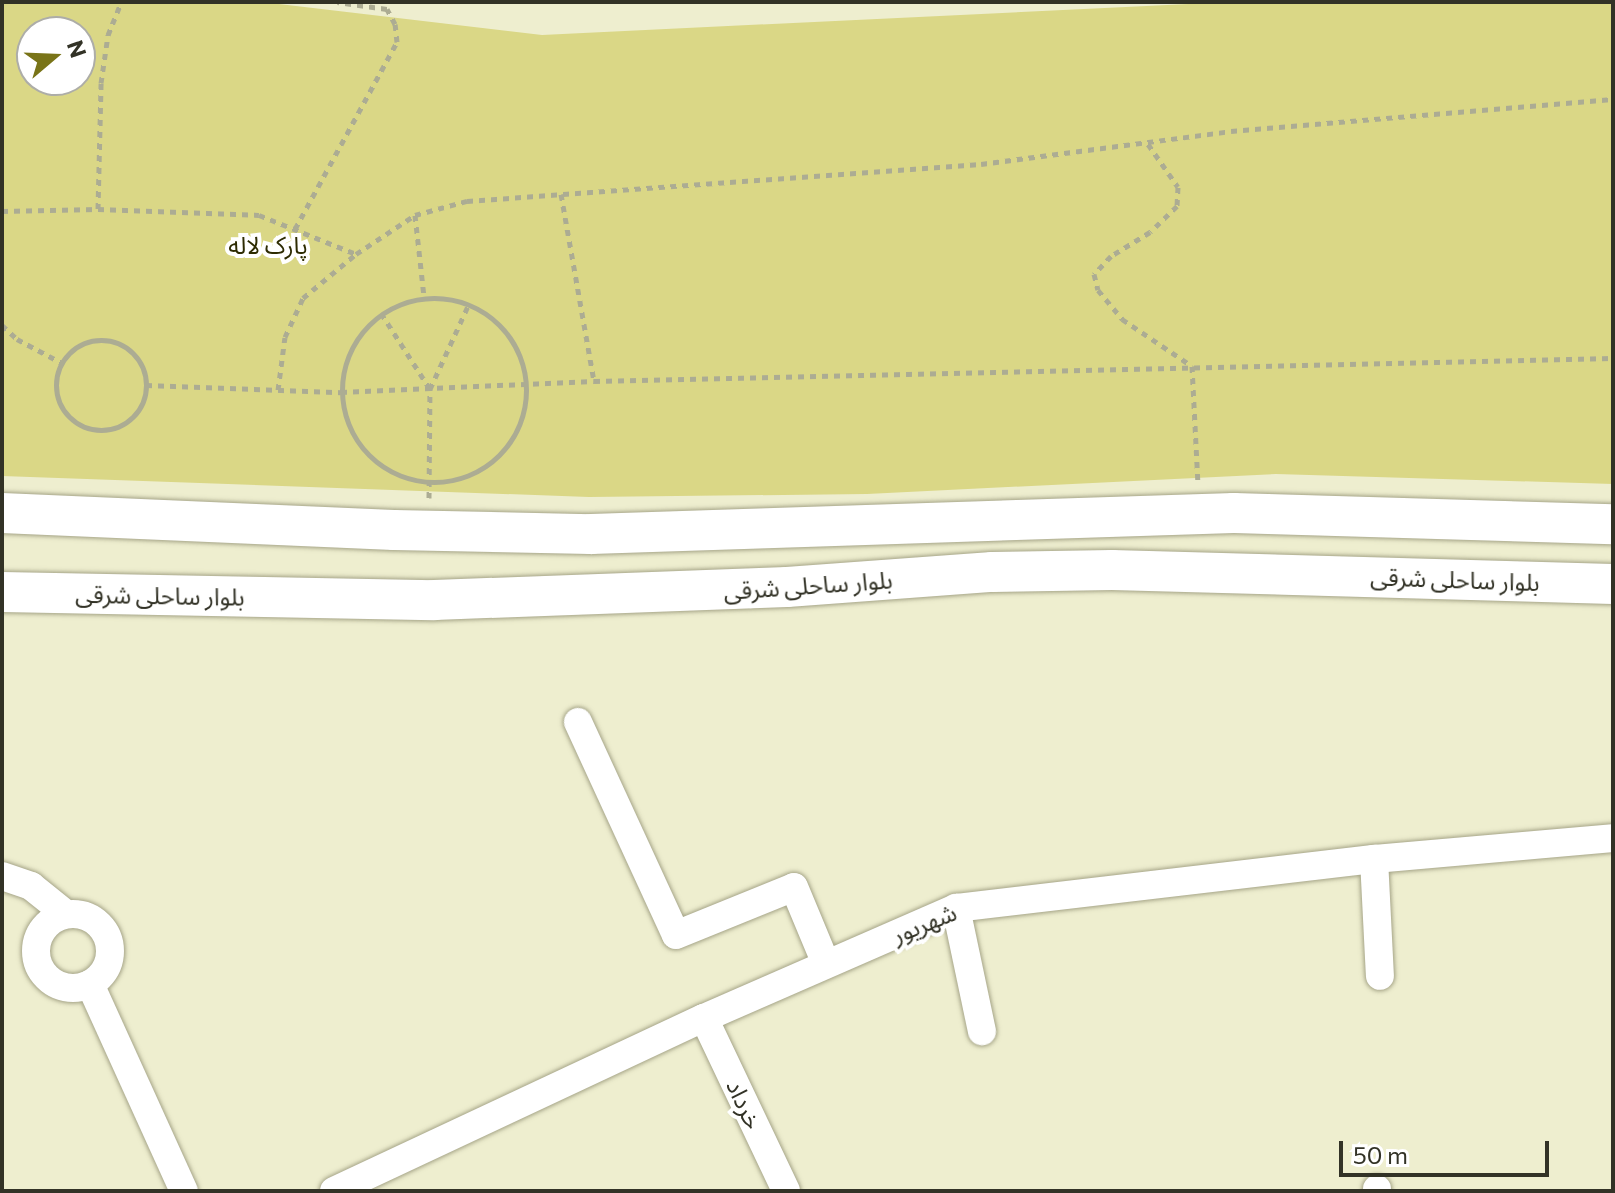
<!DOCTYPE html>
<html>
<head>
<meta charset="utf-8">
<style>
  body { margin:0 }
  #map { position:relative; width:1615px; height:1193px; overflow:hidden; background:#eeeecf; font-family:Commissioner,"Noto Sans Arabic",sans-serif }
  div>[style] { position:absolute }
  .green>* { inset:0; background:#dad786 }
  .path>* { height:5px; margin-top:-2.5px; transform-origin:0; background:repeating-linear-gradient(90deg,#acac93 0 6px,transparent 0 12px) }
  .path>.ring { margin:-2.5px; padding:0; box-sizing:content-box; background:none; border:5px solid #acac93; border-radius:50% }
  .roads { filter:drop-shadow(0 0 2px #a6a588) drop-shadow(0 0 2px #a6a588) }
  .minor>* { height:28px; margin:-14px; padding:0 14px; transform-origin:14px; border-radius:14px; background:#fff }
  .minor>.ring { margin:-14px; padding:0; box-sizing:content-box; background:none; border:28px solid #fff; border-radius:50% }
  .secondary>* { height:40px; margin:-20px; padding:0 20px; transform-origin:20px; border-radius:20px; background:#fff }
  span { translate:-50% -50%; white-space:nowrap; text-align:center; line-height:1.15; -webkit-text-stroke:8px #fff; paint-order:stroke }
  .park-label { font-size:24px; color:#2d2b02 }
  .street-label { font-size:24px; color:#323226 }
  .frame { position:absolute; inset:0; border:4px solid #323226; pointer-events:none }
  .north { position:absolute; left:16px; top:16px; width:80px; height:80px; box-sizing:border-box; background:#fff; border:2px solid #adada8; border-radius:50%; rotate:71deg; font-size:22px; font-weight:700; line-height:32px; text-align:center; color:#323226 }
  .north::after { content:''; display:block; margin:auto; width:28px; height:36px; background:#797418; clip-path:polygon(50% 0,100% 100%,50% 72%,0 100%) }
  .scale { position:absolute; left:1339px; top:1141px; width:210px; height:36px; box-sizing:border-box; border:4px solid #323226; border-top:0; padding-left:10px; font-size:24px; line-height:28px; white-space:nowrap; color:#323226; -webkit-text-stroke:6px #fff; paint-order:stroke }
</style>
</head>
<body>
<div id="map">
  <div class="green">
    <i style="clip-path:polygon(evenodd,2px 2px,262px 2px,542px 35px,1230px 2px,1613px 2px,1613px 484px,1276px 474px,867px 494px,589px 497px,2px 476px,2px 2px,32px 32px,80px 32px,80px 80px,32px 80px,32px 32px)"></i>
  </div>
  <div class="path">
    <i style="left:1148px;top:144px;width:52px;rotate:55.1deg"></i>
    <i style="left:1178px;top:187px;width:19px;rotate:93deg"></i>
    <i style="left:1177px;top:206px;width:37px;rotate:136deg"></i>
    <i style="left:1150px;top:232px;width:46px;rotate:148.4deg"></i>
    <i style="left:1111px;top:256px;width:25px;rotate:133deg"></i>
    <i style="left:1094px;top:274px;width:16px;rotate:76deg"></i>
    <i style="left:1098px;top:290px;width:38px;rotate:50deg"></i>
    <i style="left:1122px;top:319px;width:84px;rotate:33.9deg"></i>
    <i style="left:1192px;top:366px;width:117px;rotate:87.1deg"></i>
    <i style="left:561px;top:194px;width:190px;rotate:80deg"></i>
    <i style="left:98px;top:209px;width:126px;rotate:-88.6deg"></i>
    <i style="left:101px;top:83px;width:49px;rotate:-81.7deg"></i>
    <i style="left:108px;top:35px;width:35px;rotate:-68deg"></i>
    <i style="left:2px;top:211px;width:96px;rotate:-1.2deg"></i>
    <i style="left:98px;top:209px;width:161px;rotate:2.1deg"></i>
    <i style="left:259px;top:215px;width:105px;rotate:21.9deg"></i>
    <i style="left:415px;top:215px;width:82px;rotate:83.7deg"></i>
    <i style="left:295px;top:229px;width:213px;rotate:-61.4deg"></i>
    <i style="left:397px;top:42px;width:18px;rotate:-96deg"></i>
    <i style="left:395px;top:24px;width:17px;rotate:-118deg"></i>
    <i style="left:387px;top:9px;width:50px;rotate:-172deg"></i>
    <i class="ring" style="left:342px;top:298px;width:179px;height:179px"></i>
    <i style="left:381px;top:313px;width:90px;rotate:57.2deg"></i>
    <i style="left:2px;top:325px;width:21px;rotate:43deg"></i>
    <i style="left:17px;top:339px;width:51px;rotate:28.1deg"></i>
    <i class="ring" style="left:56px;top:340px;width:85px;height:85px"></i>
    <i style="left:146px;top:385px;width:195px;rotate:2.1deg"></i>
    <i style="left:341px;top:392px;width:253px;rotate:-2.5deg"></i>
    <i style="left:594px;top:381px;width:1019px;rotate:-1.29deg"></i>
    <i style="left:278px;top:390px;width:53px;rotate:-82.5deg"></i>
    <i style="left:285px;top:337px;width:43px;rotate:-65.2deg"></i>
    <i style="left:303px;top:298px;width:69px;rotate:-39.7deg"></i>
    <i style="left:356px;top:254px;width:71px;rotate:-33.5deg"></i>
    <i style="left:415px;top:215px;width:54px;rotate:-15.1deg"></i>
    <i style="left:467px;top:201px;width:515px;rotate:-4.12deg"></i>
    <i style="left:981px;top:164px;width:252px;rotate:-7.5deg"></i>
    <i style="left:1231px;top:131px;width:383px;rotate:-4.8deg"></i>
    <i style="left:429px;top:498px;width:109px;rotate:-89.5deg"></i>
    <i style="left:430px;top:389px;width:94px;rotate:-65.4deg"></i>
  </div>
  <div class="roads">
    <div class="minor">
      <i style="left:578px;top:722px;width:234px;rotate:65.3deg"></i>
      <i style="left:676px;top:935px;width:127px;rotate:-22.1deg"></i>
      <i style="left:794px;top:887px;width:83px;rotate:67.4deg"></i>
      <i style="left:1374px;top:859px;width:117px;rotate:87.1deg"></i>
      <i style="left:2px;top:876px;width:31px;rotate:19deg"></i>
      <i style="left:31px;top:886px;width:45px;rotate:38.7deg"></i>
      <i style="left:956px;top:908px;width:126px;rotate:78.1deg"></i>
      <i class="ring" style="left:36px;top:914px;width:46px;height:46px"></i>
      <i style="left:90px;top:984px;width:227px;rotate:65.6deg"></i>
      <i style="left:704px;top:1018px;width:191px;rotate:64.6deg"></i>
      <i style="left:1377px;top:1189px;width:2px;rotate:90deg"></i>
      <i style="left:334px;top:1191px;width:408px;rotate:-25.1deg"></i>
      <i style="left:704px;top:1018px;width:275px;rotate:-23.6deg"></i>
      <i style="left:956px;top:908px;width:421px;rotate:-6.7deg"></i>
      <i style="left:1374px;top:859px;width:240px;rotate:-5deg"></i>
    </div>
    <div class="secondary">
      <i style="left:2px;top:513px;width:392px;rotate:2.5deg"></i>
      <i style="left:394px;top:530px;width:197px;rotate:1.2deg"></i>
      <i style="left:591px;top:534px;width:643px;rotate:-1.87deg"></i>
      <i style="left:1234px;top:513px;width:379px;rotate:1.7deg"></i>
      <i style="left:2px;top:592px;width:432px;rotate:1.1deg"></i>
      <i style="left:434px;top:600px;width:353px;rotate:-2.1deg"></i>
      <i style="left:787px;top:587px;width:206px;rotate:-4.2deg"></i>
      <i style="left:992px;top:572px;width:120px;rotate:-1deg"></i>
      <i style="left:1112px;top:570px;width:501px;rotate:1.6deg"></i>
    </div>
  </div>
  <div class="park-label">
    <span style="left:268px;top:245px">پارک لاله</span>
  </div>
  <div class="street-label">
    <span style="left:1455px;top:579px;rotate:2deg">بلوار ساحلی شرقی</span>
    <span style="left:808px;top:585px;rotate:-4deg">بلوار ساحلی شرقی</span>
    <span style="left:160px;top:595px;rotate:1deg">بلوار ساحلی شرقی</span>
    <span style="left:924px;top:923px;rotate:-22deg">شهریور</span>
    <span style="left:745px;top:1104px;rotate:65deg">خرداد</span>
  </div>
  <div class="frame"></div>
  <div class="north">N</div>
  <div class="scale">50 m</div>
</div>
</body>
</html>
